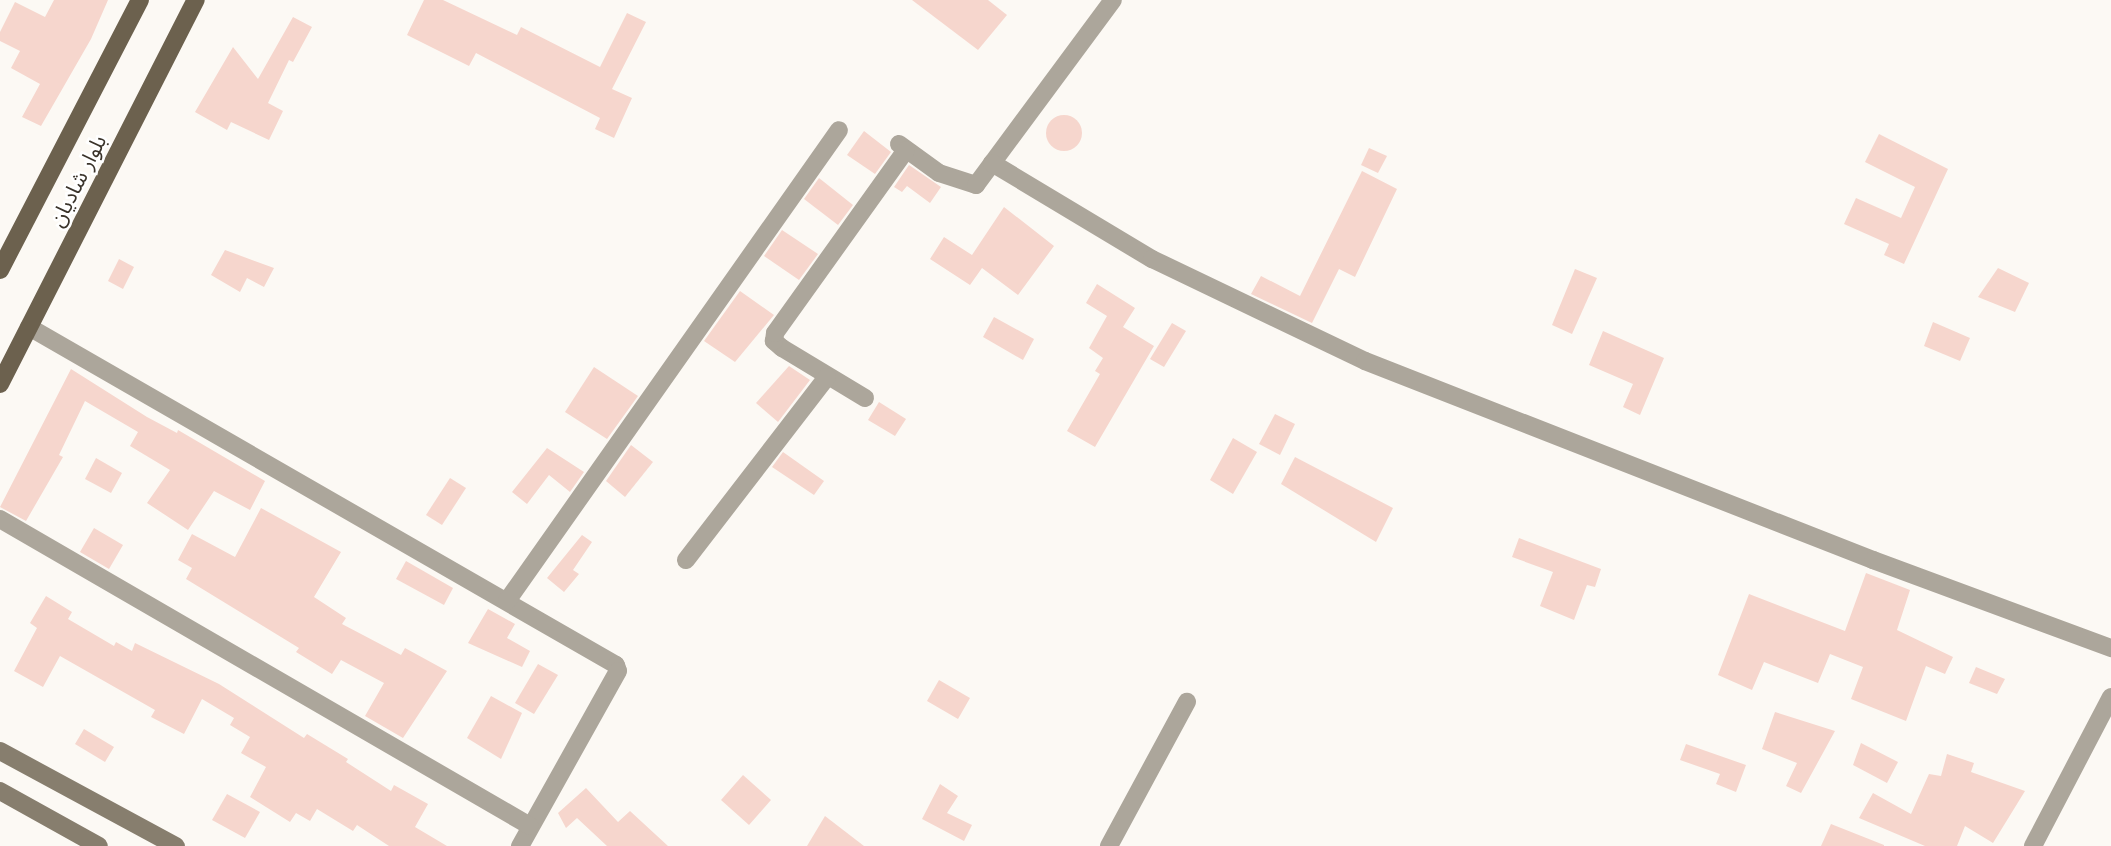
<!DOCTYPE html>
<html>
<head>
<meta charset="utf-8">
<style>
  body { margin:0 }
  #map { position:relative; width:2111px; height:846px; overflow:hidden; background:#fcf9f4; font-family:"Fira Sans","Noto Sans Arabic",sans-serif }
  div>[style] { position:absolute }
  .building>* { inset:0; background:#f6d6cd }
  .round { border-radius:50% }
  .street>* { height:18px; margin:-9px; padding:0 9px; transform-origin:9px; border-radius:9px; background:#aca69b }
  .secondary>* { height:18px; margin:-9px; padding:0 9px; transform-origin:9px; border-radius:9px; background:#877e6e }
  .primary>* { height:18px; margin:-9px; padding:0 9px; transform-origin:9px; border-radius:9px; background:#6c614e }
  span { translate:-50% -50%; white-space:nowrap; text-align:center; line-height:1.15; -webkit-text-stroke:5px #fff; paint-order:stroke }
  .street-label { font-size:21px; color:#3a332a }
</style>
</head>
<body>
<div id="map">
  <div class="building">
    <i style="clip-path:polygon(54px 0,108px 0,91px 39px,41px 126px,22px 117px,40px 84px,11px 68px,20px 51px,0 41px,0 32px,15px 2px,45px 17px)"></i>
    <i style="clip-path:polygon(424px 0,443px 0,517px 35px,521px 27px,600px 67px,627px 13px,646px 22px,612px 89px,632px 98px,614px 138px,595px 129px,600px 118px,476px 53px,469px 66px,407px 35px)"></i>
    <i style="clip-path:polygon(912px 0,988px 0,1007px 15px,978px 50px)"></i>
    <i style="clip-path:polygon(293px 17px,312px 27px,293px 62px,289px 60px,268px 103px,283px 111px,269px 140px,231px 122px,227px 130px,195px 112px,233px 47px,258px 79px)"></i>
    <i class="round" style="left:1046px;top:115px;width:36px;height:36px"></i>
    <i style="clip-path:polygon(864px 131px,891px 152px,875px 174px,847px 155px)"></i>
    <i style="clip-path:polygon(1879px 134px,1948px 169px,1904px 264px,1884px 255px,1889px 244px,1844px 224px,1856px 198px,1901px 218px,1915px 187px,1865px 162px)"></i>
    <i style="clip-path:polygon(1369px 148px,1387px 156px,1378px 173px,1361px 165px)"></i>
    <i style="clip-path:polygon(909px 165px,941px 187px,930px 203px,907px 186px,902px 192px,894px 187px)"></i>
    <i style="clip-path:polygon(1362px 171px,1397px 189px,1355px 277px,1339px 269px,1312px 323px,1251px 294px,1261px 276px,1300px 296px)"></i>
    <i style="clip-path:polygon(819px 178px,853px 205px,838px 225px,804px 199px)"></i>
    <i style="clip-path:polygon(1004px 207px,1054px 246px,1018px 295px,982px 268px,970px 285px,930px 259px,944px 237px,972px 255px)"></i>
    <i style="clip-path:polygon(782px 230px,818px 254px,799px 280px,764px 256px)"></i>
    <i style="clip-path:polygon(225px 250px,274px 268px,264px 287px,247px 278px,240px 292px,211px 275px)"></i>
    <i style="clip-path:polygon(119px 259px,134px 267px,123px 289px,108px 281px)"></i>
    <i style="clip-path:polygon(1998px 268px,2029px 283px,2015px 312px,1978px 297px)"></i>
    <i style="clip-path:polygon(1575px 269px,1597px 278px,1572px 334px,1552px 325px)"></i>
    <i style="clip-path:polygon(1097px 284px,1135px 308px,1123px 327px,1154px 346px,1095px 447px,1067px 431px,1100px 374px,1095px 371px,1103px 358px,1089px 348px,1107px 316px,1086px 303px)"></i>
    <i style="clip-path:polygon(740px 291px,774px 315px,735px 362px,704px 341px)"></i>
    <i style="clip-path:polygon(994px 317px,1034px 339px,1023px 360px,983px 337px)"></i>
    <i style="clip-path:polygon(1933px 322px,1970px 338px,1960px 361px,1924px 346px)"></i>
    <i style="clip-path:polygon(1172px 323px,1186px 331px,1164px 367px,1150px 359px)"></i>
    <i style="clip-path:polygon(1603px 331px,1664px 358px,1640px 415px,1623px 407px,1633px 384px,1589px 365px)"></i>
    <i style="clip-path:polygon(789px 366px,810px 380px,778px 422px,756px 403px)"></i>
    <i style="clip-path:polygon(594px 367px,638px 396px,607px 439px,565px 412px)"></i>
    <i style="clip-path:polygon(71px 369px,147px 417px,177px 433px,178px 430px,265px 481px,250px 510px,214px 491px,188px 530px,147px 503px,170px 470px,130px 446px,138px 432px,85px 401px,59px 455px,63px 457px,26px 521px,0 507px)"></i>
    <i style="clip-path:polygon(879px 402px,906px 419px,895px 436px,868px 420px)"></i>
    <i style="clip-path:polygon(1275px 414px,1295px 424px,1280px 455px,1259px 444px)"></i>
    <i style="clip-path:polygon(1233px 438px,1257px 452px,1233px 494px,1210px 480px)"></i>
    <i style="clip-path:polygon(631px 445px,653px 462px,625px 497px,606px 481px)"></i>
    <i style="clip-path:polygon(547px 448px,584px 472px,570px 492px,549px 475px,527px 504px,512px 492px)"></i>
    <i style="clip-path:polygon(783px 452px,824px 481px,814px 495px,772px 467px)"></i>
    <i style="clip-path:polygon(1295px 457px,1393px 508px,1376px 542px,1281px 484px)"></i>
    <i style="clip-path:polygon(96px 458px,122px 473px,111px 493px,85px 479px)"></i>
    <i style="clip-path:polygon(450px 478px,466px 488px,442px 525px,426px 515px)"></i>
    <i style="clip-path:polygon(261px 508px,341px 552px,314px 597px,346px 618px,342px 624px,401px 655px,405px 648px,447px 671px,403px 738px,365px 716px,384px 683px,341px 660px,332px 674px,296px 652px,299px 648px,186px 579px,192px 568px,178px 560px,192px 534px,235px 557px)"></i>
    <i style="clip-path:polygon(94px 528px,123px 545px,109px 569px,80px 552px)"></i>
    <i style="clip-path:polygon(582px 535px,592px 542px,573px 570px,579px 574px,564px 592px,547px 578px)"></i>
    <i style="clip-path:polygon(1519px 538px,1601px 569px,1595px 587px,1587px 585px,1574px 620px,1540px 606px,1553px 572px,1512px 557px)"></i>
    <i style="clip-path:polygon(406px 561px,453px 588px,444px 605px,396px 579px)"></i>
    <i style="clip-path:polygon(1866px 573px,1910px 590px,1897px 630px,1953px 657px,1945px 674px,1926px 666px,1906px 721px,1851px 699px,1863px 667px,1830px 654px,1818px 683px,1764px 662px,1752px 690px,1718px 675px,1749px 594px,1845px 631px)"></i>
    <i style="clip-path:polygon(46px 596px,72px 612px,68px 619px,114px 646px,116px 642px,132px 651px,135px 643px,219px 684px,304px 738px,307px 734px,348px 759px,346px 762px,391px 791px,394px 785px,428px 804px,415px 827px,447px 846px,389px 846px,357px 825px,353px 831px,317px 809px,310px 821px,296px 813px,290px 822px,250px 797px,266px 767px,241px 753px,250px 737px,230px 725px,234px 718px,202px 699px,184px 734px,151px 717px,155px 710px,60px 656px,43px 687px,14px 671px,37px 628px,30px 623px)"></i>
    <i style="clip-path:polygon(488px 609px,515px 624px,507px 638px,530px 651px,522px 667px,468px 643px)"></i>
    <i style="clip-path:polygon(538px 664px,558px 675px,534px 714px,515px 703px)"></i>
    <i style="clip-path:polygon(1976px 667px,2005px 679px,1997px 694px,1969px 683px)"></i>
    <i style="clip-path:polygon(939px 680px,970px 698px,958px 719px,927px 701px)"></i>
    <i style="clip-path:polygon(491px 696px,522px 713px,501px 759px,467px 738px)"></i>
    <i style="clip-path:polygon(1775px 712px,1835px 731px,1801px 793px,1786px 786px,1797px 763px,1762px 749px)"></i>
    <i style="clip-path:polygon(84px 729px,114px 747px,105px 762px,75px 744px)"></i>
    <i style="clip-path:polygon(1861px 743px,1898px 762px,1887px 783px,1853px 765px)"></i>
    <i style="clip-path:polygon(1686px 744px,1746px 765px,1736px 792px,1716px 784px,1720px 774px,1680px 760px)"></i>
    <i style="clip-path:polygon(1947px 754px,1974px 763px,1971px 772px,2025px 791px,1993px 843px,1965px 826px,1957px 846px,1925px 846px,1859px 818px,1873px 793px,1911px 814px,1929px 774px,1941px 776px)"></i>
    <i style="clip-path:polygon(743px 775px,771px 800px,749px 825px,721px 800px)"></i>
    <i style="clip-path:polygon(940px 784px,958px 796px,947px 813px,972px 825px,964px 841px,922px 819px)"></i>
    <i style="clip-path:polygon(586px 788px,618px 822px,630px 811px,668px 846px,607px 846px,577px 818px,566px 828px,558px 813px)"></i>
    <i style="clip-path:polygon(227px 794px,260px 812px,245px 838px,212px 820px)"></i>
    <i style="clip-path:polygon(825px 816px,864px 846px,807px 846px)"></i>
    <i style="clip-path:polygon(1831px 824px,1884px 845px,1884px 846px,1821px 846px)"></i>
  </div>
  <div class="street">
    <i style="left:899px;top:144px;width:49px;rotate:35.9deg"></i>
    <i style="left:939px;top:173px;width:39px;rotate:18deg"></i>
    <i style="left:976px;top:185px;width:230px;rotate:-53.5deg"></i>
    <i style="left:992px;top:163px;width:187px;rotate:31deg"></i>
    <i style="left:1152px;top:259px;width:236px;rotate:25.6deg"></i>
    <i style="left:1365px;top:361px;width:546px;rotate:21.39deg"></i>
    <i style="left:1873px;top:560px;width:254px;rotate:20.3deg"></i>
    <i style="left:29px;top:327px;width:677px;rotate:29.93deg"></i>
    <i style="left:616px;top:665px;width:6px;rotate:72deg"></i>
    <i style="left:618px;top:671px;width:201px;rotate:119.2deg"></i>
    <i style="left:865px;top:398px;width:97px;rotate:-148.9deg"></i>
    <i style="left:782px;top:348px;width:11px;rotate:-139deg"></i>
    <i style="left:774px;top:341px;width:8px;rotate:-83deg"></i>
    <i style="left:775px;top:333px;width:225px;rotate:-54.4deg"></i>
    <i style="left:0;top:519px;width:612px;rotate:30.08deg"></i>
    <i style="left:686px;top:560px;width:231px;rotate:-52.4deg"></i>
    <i style="left:507px;top:601px;width:576px;rotate:-54.82deg"></i>
    <i style="left:1109px;top:846px;width:164px;rotate:-61.6deg"></i>
    <i style="left:2033px;top:846px;width:168px;rotate:-62.4deg"></i>
  </div>
  <div class="secondary">
    <i style="left:0;top:751px;width:200px;rotate:28.4deg"></i>
    <i style="left:0;top:791px;width:113px;rotate:29.1deg"></i>
  </div>
  <div class="primary">
    <i style="left:0;top:270px;width:304px;rotate:-62.6deg"></i>
    <i style="left:0;top:384px;width:431px;rotate:-63deg"></i>
  </div>
  <div class="street-label">
    <span style="left:78px;top:181px;rotate:-63deg">بلوار شادیان</span>
  </div>
</div>
</body>
</html>
